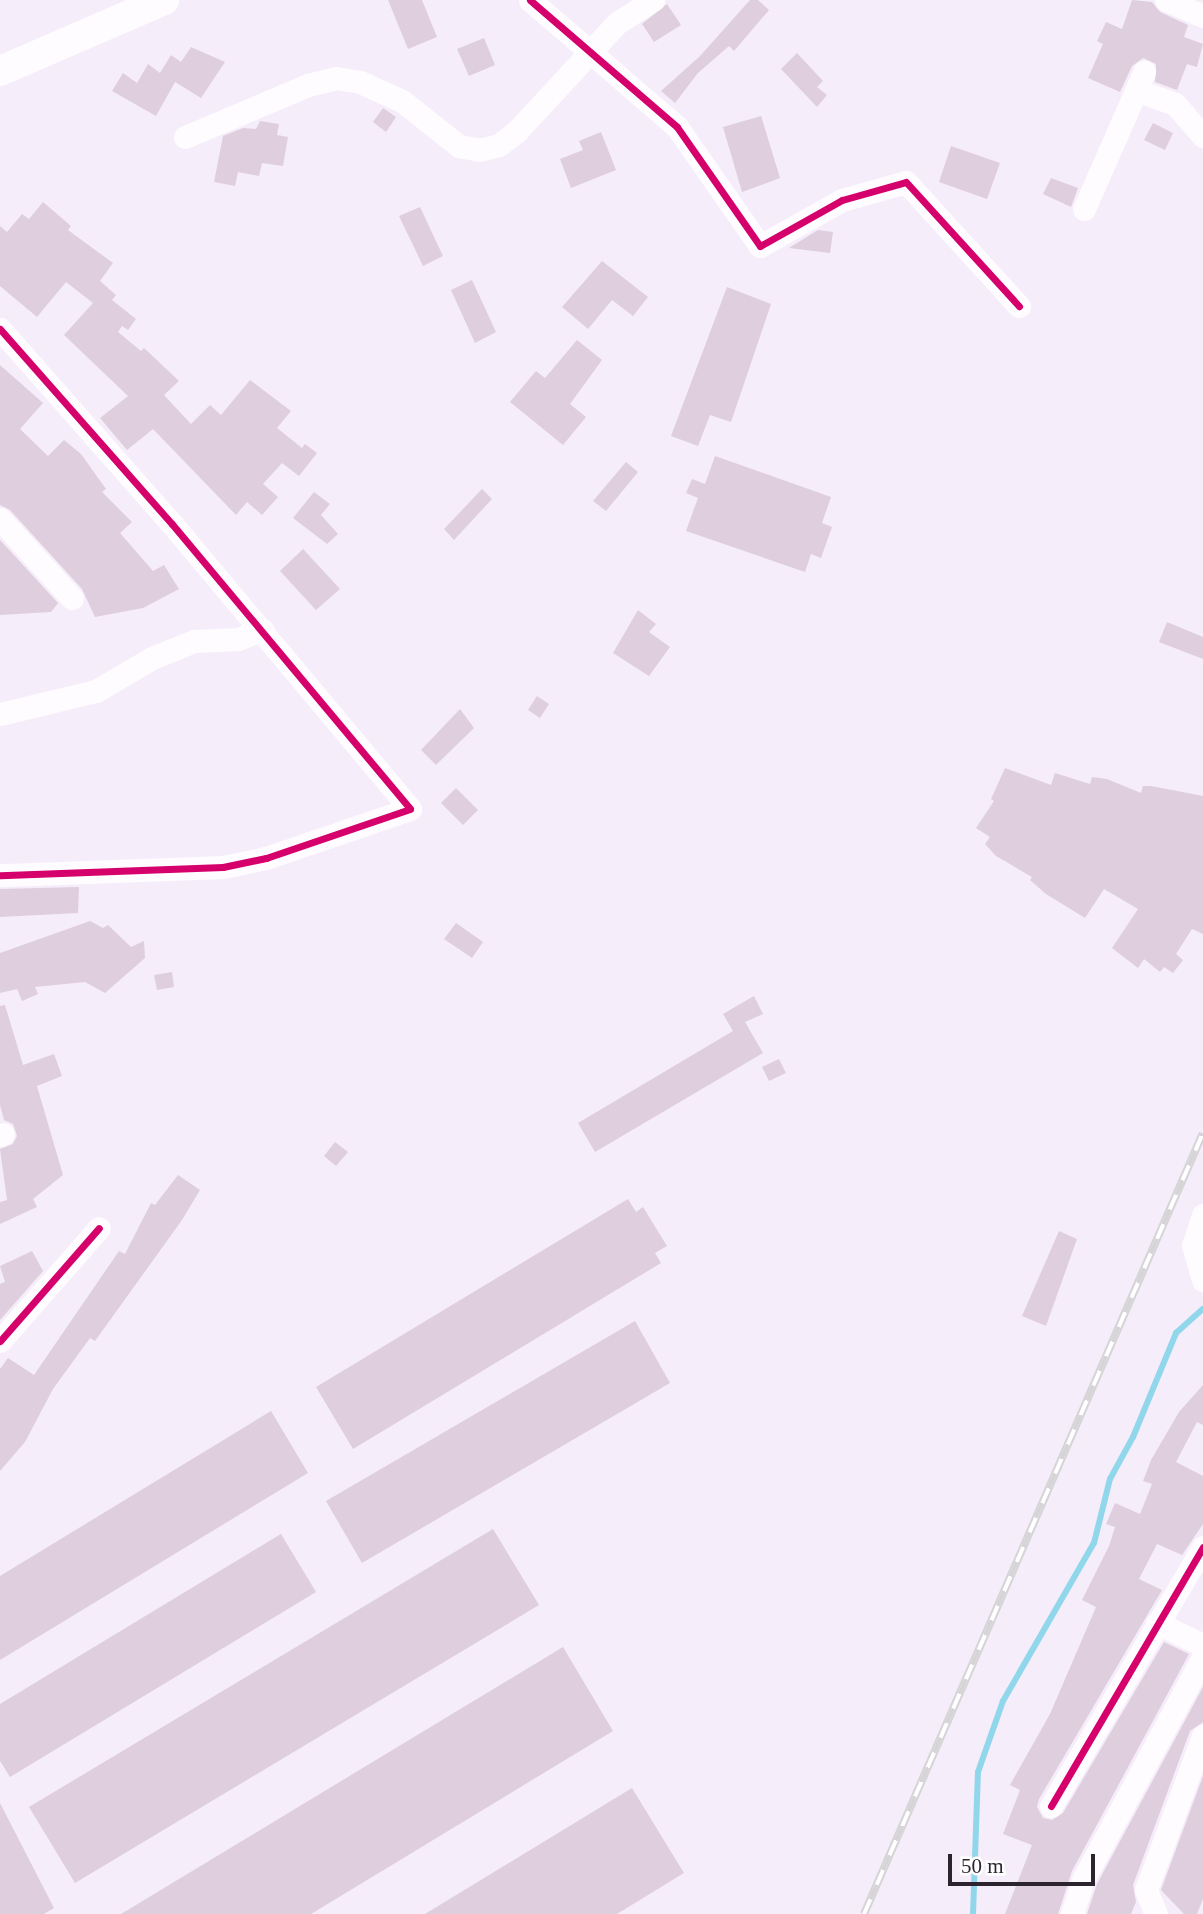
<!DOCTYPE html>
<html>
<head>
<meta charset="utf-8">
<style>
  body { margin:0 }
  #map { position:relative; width:1203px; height:1914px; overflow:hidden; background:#f6edfa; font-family:Georgia,serif }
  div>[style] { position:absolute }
  .stream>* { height:6px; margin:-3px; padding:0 3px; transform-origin:3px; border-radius:3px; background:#91d7eb }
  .building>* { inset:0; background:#dfcedd }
  .minor>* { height:23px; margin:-11.5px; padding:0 11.5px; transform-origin:11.5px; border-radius:11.5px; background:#fefcfe }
  .major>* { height:30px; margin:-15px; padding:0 15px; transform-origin:15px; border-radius:15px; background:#fefcfe }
  .rail>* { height:8px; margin-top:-4px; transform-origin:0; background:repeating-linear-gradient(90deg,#fff 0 16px,#d6d4d7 0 32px); box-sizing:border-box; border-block:2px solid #d6d4d7 }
  .cycleway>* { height:7px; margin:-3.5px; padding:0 3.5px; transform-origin:3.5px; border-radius:3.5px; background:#d6006c }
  span { translate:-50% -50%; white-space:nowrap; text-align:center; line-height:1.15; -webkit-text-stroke:5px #fff; paint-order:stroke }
  .scale { position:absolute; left:948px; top:1854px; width:147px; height:32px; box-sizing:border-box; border:4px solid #2c242f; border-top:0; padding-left:9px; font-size:21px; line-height:24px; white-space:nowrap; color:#2c242f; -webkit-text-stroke:5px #fff; paint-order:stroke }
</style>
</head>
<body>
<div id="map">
  <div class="stream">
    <i style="left:973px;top:1914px;width:142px;rotate:-88deg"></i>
    <i style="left:978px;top:1772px;width:75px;rotate:-70.6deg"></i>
    <i style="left:1003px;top:1701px;width:182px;rotate:-60.1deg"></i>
    <i style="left:1094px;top:1543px;width:66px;rotate:-76deg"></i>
    <i style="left:1110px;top:1479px;width:48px;rotate:-61.3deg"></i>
    <i style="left:1133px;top:1437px;width:113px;rotate:-67.5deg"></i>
    <i style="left:1176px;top:1333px;width:36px;rotate:-42deg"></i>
  </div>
  <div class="building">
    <i style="clip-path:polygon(388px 0,422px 0,437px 37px,408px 49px)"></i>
    <i style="clip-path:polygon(750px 0,758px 0,769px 10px,734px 51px,729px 46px,698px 73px,675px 103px,661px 91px,700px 56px)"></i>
    <i style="clip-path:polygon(1132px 0,1152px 2px,1160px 12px,1188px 25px,1184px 37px,1203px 44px,1197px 67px,1187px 64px,1177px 90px,1155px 82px,1156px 64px,1143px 58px,1132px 66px,1120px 92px,1088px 78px,1103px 44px,1097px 41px,1106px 22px,1122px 29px)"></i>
    <i style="clip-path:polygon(667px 4px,681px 25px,654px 42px,642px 24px)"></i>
    <i style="clip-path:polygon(484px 38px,495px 65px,469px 76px,457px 49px)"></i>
    <i style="clip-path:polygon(191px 47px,225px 62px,201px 98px,175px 82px,156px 116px,112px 91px,123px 73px,137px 83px,148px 64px,160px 73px,171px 55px,181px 62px)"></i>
    <i style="clip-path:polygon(797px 53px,823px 81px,817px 87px,827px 95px,817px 107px,781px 69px)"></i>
    <i style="clip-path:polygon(383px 108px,396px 117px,386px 132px,373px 122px)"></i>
    <i style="clip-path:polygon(761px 116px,780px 178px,742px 192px,723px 127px)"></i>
    <i style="clip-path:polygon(260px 121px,279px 124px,277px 135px,288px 137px,283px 166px,262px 163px,259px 176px,238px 172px,235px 186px,214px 182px,223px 136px,243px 128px,256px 129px)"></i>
    <i style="clip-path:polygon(1153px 123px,1173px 133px,1165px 150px,1144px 140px)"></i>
    <i style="clip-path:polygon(601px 132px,616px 170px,571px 188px,560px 159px,583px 150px,579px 141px)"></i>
    <i style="clip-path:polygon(951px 146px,1000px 163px,987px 199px,939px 182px)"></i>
    <i style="clip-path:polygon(1051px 178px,1078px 188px,1071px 207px,1043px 194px)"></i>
    <i style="clip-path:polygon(43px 202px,71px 226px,68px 230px,113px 263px,100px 281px,116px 295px,112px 300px,136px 319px,128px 330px,122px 326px,118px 332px,141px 351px,144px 348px,179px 381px,164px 395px,191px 424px,210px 405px,221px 415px,250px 380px,291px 411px,277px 428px,302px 448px,305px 444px,317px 453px,299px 476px,282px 463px,263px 484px,278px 497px,262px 515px,247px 502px,236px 515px,153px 429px,127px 450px,100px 418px,128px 396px,64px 335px,93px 303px,66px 282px,37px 317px,0 286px,0 226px,7px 232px,22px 214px,29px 219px)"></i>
    <i style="clip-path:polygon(420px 207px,443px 256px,423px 266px,399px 216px)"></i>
    <i style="clip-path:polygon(818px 230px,833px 232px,830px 253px,789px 248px)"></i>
    <i style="clip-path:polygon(602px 261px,648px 297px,633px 316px,612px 300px,588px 329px,562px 307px)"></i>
    <i style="clip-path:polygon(472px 280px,496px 332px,475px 343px,451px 290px)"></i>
    <i style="clip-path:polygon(727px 287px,771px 304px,731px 422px,710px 415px,698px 446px,671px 436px)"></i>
    <i style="clip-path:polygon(577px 340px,602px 360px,570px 404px,586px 417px,563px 445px,510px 402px,536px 371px,545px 378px)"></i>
    <i style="clip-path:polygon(0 365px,43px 403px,20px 429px,48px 456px,64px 440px,81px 454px,106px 489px,102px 492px,132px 522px,120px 533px,153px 571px,164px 565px,179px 589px,143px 608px,95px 617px,82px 589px,10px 510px,0 505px)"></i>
    <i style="clip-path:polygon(715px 456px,831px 497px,822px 523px,832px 527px,821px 558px,811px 554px,805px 572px,686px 531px,698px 498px,686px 493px,692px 479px,705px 484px)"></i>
    <i style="clip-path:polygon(626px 462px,638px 472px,606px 511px,593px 501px)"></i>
    <i style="clip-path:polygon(482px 489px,492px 499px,454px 540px,444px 529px)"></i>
    <i style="clip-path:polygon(314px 492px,330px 504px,321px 515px,338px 534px,327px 544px,293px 518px)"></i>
    <i style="clip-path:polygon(0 540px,58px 603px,51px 612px,0 615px)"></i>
    <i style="clip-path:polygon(303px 549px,340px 589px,316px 610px,280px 571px)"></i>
    <i style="clip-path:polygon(638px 610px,656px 624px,649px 632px,670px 647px,649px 676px,613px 653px)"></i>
    <i style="clip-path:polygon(1167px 622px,1203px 637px,1203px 659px,1159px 642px)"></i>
    <i style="clip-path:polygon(537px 696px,549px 704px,540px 718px,528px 710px)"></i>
    <i style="clip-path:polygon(460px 709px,474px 728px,436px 765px,421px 750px)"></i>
    <i style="clip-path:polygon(1005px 768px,1051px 785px,1055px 773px,1090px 784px,1092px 777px,1107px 779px,1141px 793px,1143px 786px,1151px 786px,1203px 796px,1203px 934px,1192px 929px,1176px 954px,1183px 960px,1173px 973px,1164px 967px,1160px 972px,1144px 959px,1138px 968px,1112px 948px,1138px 909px,1104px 889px,1085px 918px,1046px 894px,1030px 880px,1032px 877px,996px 856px,985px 844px,990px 837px,976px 828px,994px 801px,991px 799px)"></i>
    <i style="clip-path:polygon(456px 788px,478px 810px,463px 825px,441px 803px)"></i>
    <i style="clip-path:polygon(79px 887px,78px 913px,0 917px,0 889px)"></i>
    <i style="clip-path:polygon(90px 921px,103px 928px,108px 925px,131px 947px,144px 941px,145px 958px,105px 993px,85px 982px,35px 987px,38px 994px,22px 1001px,17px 989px,0 993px,0 953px)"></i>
    <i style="clip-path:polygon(456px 923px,483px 942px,472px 958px,444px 939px)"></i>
    <i style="clip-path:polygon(172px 972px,174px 987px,157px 990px,154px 975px)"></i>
    <i style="clip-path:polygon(754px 996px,763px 1014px,745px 1022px,763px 1053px,595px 1152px,578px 1123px,733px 1031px,723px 1014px)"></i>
    <i style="clip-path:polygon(5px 1005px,23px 1065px,54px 1054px,62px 1076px,37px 1086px,63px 1175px,33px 1199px,37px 1207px,0 1224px,0 1202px,7px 1200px,0 1149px,13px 1144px,17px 1136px,13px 1124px,4px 1120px,0 1105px,0 1006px)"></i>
    <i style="clip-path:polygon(779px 1059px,786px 1073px,769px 1081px,762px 1067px)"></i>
    <i style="clip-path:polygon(335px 1142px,348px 1152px,336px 1166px,324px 1156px)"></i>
    <i style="clip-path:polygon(178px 1175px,200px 1190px,182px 1220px,95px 1341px,90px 1338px,53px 1389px,25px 1442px,0 1471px,0 1369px,8px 1358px,34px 1375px,119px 1251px,125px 1254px,151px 1203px,155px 1205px)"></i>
    <i style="clip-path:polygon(628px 1199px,636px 1212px,643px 1207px,667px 1246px,655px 1253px,661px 1263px,353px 1449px,316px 1387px)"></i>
    <i style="clip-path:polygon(1059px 1231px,1077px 1239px,1046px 1326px,1022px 1316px)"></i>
    <i style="clip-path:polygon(32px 1251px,43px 1271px,0 1320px,0 1284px,5px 1282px,0 1266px)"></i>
    <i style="clip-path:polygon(635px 1321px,670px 1383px,362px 1563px,326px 1501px)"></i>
    <i style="clip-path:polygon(1203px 1385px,1203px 1425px,1197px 1422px,1176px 1462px,1203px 1476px,1203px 1524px,1182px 1555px,1157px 1544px,1139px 1579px,1162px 1590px,1039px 1799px,1037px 1807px,1043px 1818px,1052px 1820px,1063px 1813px,1164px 1642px,1189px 1654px,1072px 1871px,1058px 1914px,1005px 1914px,1032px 1845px,1003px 1834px,1020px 1790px,1010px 1785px,1050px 1714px,1096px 1607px,1082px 1600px,1109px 1546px,1115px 1527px,1106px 1524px,1115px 1503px,1140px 1514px,1152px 1484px,1143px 1481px,1151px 1460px,1179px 1412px)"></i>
    <i style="clip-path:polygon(271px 1411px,308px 1473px,0 1660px,0 1576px)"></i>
    <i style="clip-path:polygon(493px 1529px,539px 1605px,75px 1883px,29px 1807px)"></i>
    <i style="clip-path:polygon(281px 1534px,316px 1592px,10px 1777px,0 1761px,0 1704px)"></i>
    <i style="clip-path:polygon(563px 1647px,613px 1731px,311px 1914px,121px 1914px)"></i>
    <i style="clip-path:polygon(1203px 1687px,1203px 1722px,1190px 1731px,1133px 1885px,1136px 1902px,1131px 1914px,1087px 1914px,1097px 1884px)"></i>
    <i style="clip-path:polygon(1203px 1776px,1203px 1899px,1197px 1914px,1184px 1914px,1161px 1890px)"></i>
    <i style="clip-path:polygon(632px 1788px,684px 1873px,617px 1914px,425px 1914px)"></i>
    <i style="clip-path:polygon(0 1803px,54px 1908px,44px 1914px,0 1914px)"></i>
  </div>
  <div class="minor">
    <i style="left:530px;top:0;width:194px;rotate:40.8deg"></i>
    <i style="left:677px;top:127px;width:145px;rotate:55.1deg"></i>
    <i style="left:760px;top:246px;width:94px;rotate:-29.3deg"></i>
    <i style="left:842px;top:200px;width:66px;rotate:-15.7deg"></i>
    <i style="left:906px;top:182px;width:168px;rotate:47.7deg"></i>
    <i style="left:1166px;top:0;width:40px;rotate:23.4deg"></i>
    <i style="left:1136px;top:90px;width:41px;rotate:19.7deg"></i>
    <i style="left:1175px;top:104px;width:43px;rotate:48.8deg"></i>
    <i style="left:185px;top:137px;width:134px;rotate:-22.9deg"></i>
    <i style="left:308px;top:85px;width:29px;rotate:-14deg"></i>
    <i style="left:336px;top:78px;width:24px;rotate:9deg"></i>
    <i style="left:360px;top:82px;width:46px;rotate:24.3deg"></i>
    <i style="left:402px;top:101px;width:73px;rotate:38.3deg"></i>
    <i style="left:459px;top:146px;width:20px;rotate:11deg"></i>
    <i style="left:479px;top:150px;width:21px;rotate:-14deg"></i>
    <i style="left:499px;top:145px;width:23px;rotate:-38deg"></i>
    <i style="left:517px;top:131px;width:147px;rotate:-47.2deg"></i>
    <i style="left:617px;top:23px;width:43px;rotate:-32.6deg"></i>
    <i style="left:1084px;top:209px;width:150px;rotate:-66.3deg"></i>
    <i style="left:0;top:329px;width:260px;rotate:48.6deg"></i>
    <i style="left:172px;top:524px;width:371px;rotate:50.1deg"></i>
    <i style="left:410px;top:809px;width:152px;rotate:161.2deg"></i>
    <i style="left:266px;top:858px;width:44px;rotate:168.2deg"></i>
    <i style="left:223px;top:867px;width:223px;rotate:177.9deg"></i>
    <i style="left:0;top:519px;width:107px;rotate:47.7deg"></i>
    <i style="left:0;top:714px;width:99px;rotate:-13.5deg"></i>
    <i style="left:96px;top:691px;width:65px;rotate:-30.5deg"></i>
    <i style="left:152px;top:658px;width:45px;rotate:-22deg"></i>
    <i style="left:194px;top:641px;width:44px;rotate:-2.6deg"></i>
    <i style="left:238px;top:639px;width:26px;rotate:-21deg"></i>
    <i style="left:0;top:1135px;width:3px;rotate:-18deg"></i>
    <i style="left:1203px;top:1215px;width:32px;rotate:108deg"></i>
    <i style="left:1193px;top:1245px;width:37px;rotate:74deg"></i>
    <i style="left:0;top:1341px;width:150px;rotate:-48.8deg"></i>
    <i style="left:1157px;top:1623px;width:51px;rotate:25.6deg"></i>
    <i style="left:1051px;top:1806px;width:300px;rotate:-59.6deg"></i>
    <i style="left:1072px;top:1914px;width:38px;rotate:-72deg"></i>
    <i style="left:1084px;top:1878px;width:251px;rotate:-61.7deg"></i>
    <i style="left:1156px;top:1914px;width:26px;rotate:-113deg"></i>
    <i style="left:1146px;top:1890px;width:164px;rotate:-69.7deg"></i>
  </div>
  <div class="major">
    <i style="left:0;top:71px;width:179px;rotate:-23.4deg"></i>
  </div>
  <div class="rail">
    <i style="left:864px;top:1914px;width:851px;rotate:-66.54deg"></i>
  </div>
  <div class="cycleway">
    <i style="left:530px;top:0;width:194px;rotate:40.8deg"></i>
    <i style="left:677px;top:127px;width:145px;rotate:55.1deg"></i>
    <i style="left:760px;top:246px;width:94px;rotate:-29.3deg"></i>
    <i style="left:842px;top:200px;width:66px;rotate:-15.7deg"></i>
    <i style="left:906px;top:182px;width:168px;rotate:47.7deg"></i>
    <i style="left:0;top:329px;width:260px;rotate:48.6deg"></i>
    <i style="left:172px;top:524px;width:371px;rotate:50.1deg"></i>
    <i style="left:410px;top:809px;width:152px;rotate:161.2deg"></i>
    <i style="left:266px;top:858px;width:44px;rotate:168.2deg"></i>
    <i style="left:223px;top:867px;width:223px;rotate:177.9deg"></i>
    <i style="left:0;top:1341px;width:150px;rotate:-48.8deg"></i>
    <i style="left:1051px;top:1806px;width:300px;rotate:-59.6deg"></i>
  </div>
  <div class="scale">50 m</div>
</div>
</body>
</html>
